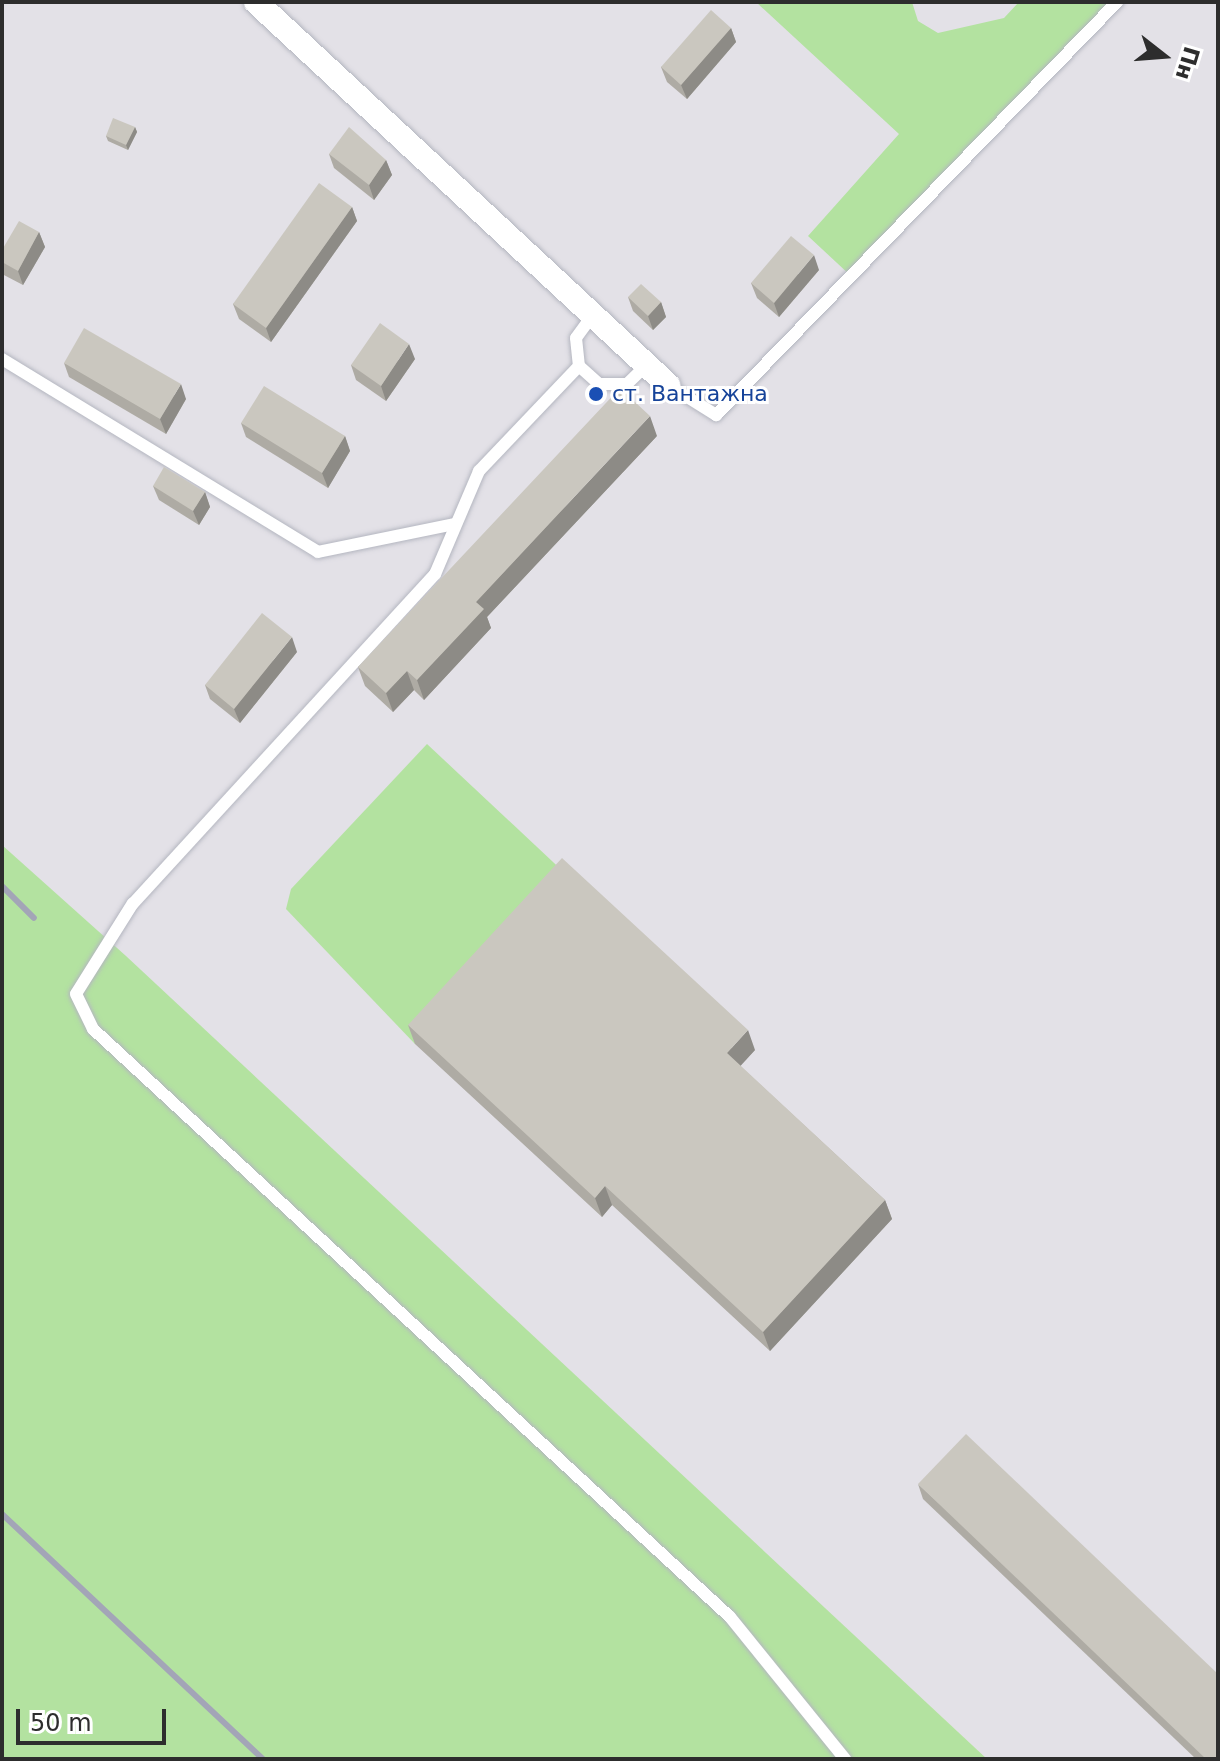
<!DOCTYPE html>
<html>
<head>
<meta charset="utf-8">
<style>
  body { margin:0 }
  #map { position:relative; width:1220px; height:1761px; overflow:hidden; background:#eee9e1; font-family:"DejaVu Sans",sans-serif }
  div>[style] { position:absolute }
  .industrial>* { inset:0; background:#e3e1e7 }
  .green>* { inset:0; background:#b3e2a0 }
  .roads { filter:drop-shadow(0 0 2px #b4b6c0) drop-shadow(0 0 2px #b4b6c0) }
  .lane>* { height:12px; margin:-6px; padding:0 6px; transform-origin:6px; border-radius:6px; background:#fff }
  .street>* { height:24px; margin:-12px; padding:0 12px; transform-origin:12px; border-radius:12px; background:#fff }
  .rail>* { height:6px; margin:-3px; padding:0 3px; transform-origin:3px; border-radius:3px; background:#a3a5b7 }
  .wall>* { inset:0; background:#aeaba4 }
  .shaded-wall>* { inset:0; background:#8d8b86 }
  .building>* { inset:0; background:#cac7bf }
  .dots>* { width:22px; height:22px; translate:-50% -50%; box-sizing:border-box; border:4px solid #fff; border-radius:50% }
  span { translate:-50% -50%; white-space:nowrap; text-align:center; line-height:1.15; -webkit-text-stroke:6px #fff; paint-order:stroke }
  .transit-label { font-size:22px; color:#164399 }
  .left { translate:0 -50%; text-align:left }
  .frame { position:absolute; inset:0; border:4px solid #2d2d2d; pointer-events:none }
  .north { position:absolute; left:1124px; top:16px; width:80px; height:80px; -webkit-text-stroke:6px #fff; paint-order:stroke; rotate:107deg; font-size:22px; font-weight:700; line-height:32px; text-align:center; color:#2d2d2d }
  .north::after { content:''; display:block; margin:auto; width:28px; height:36px; background:#2d2d2d; clip-path:polygon(50% 0,100% 100%,50% 72%,0 100%) }
  .scale { position:absolute; left:16px; top:1709px; width:150px; height:36px; box-sizing:border-box; border:4px solid #2d2d2d; border-top:0; padding-left:10px; font-size:24px; line-height:28px; white-space:nowrap; color:#2d2d2d; -webkit-text-stroke:6px #fff; paint-order:stroke }
</style>
</head>
<body>
<div id="map">
  <div class="industrial">
    <i style="clip-path:polygon(2px 2px,1218px 2px,1218px 1759px,987px 1759px,2px 845px)"></i>
  </div>
  <div class="green">
    <i style="clip-path:polygon(756px 2px,912px 2px,918px 21px,938px 33px,1004px 18px,1019px 2px,1117px 2px,851px 276px,808px 236px,899px 134px)"></i>
    <i style="clip-path:polygon(427px 744px,569px 877px,415px 1044px,286px 909px,291px 889px)"></i>
    <i style="clip-path:polygon(2px 845px,126px 956px,987px 1759px,2px 1759px)"></i>
  </div>
  <div class="roads">
    <div class="lane">
      <i style="left:592px;top:316px;width:27px;rotate:126deg"></i>
      <i style="left:576px;top:338px;width:28px;rotate:84deg"></i>
      <i style="left:579px;top:366px;width:27px;rotate:42deg"></i>
      <i style="left:599px;top:384px;width:28px"></i>
      <i style="left:627px;top:384px;width:28px;rotate:-44deg"></i>
      <i style="left:2px;top:359px;width:370px;rotate:31.4deg"></i>
      <i style="left:318px;top:552px;width:139px;rotate:-11.6deg"></i>
      <i style="left:579px;top:366px;width:145px;rotate:133.6deg"></i>
      <i style="left:479px;top:471px;width:112px;rotate:113.1deg"></i>
      <i style="left:435px;top:574px;width:447px;rotate:132.5deg"></i>
      <i style="left:133px;top:903px;width:107px;rotate:122.1deg"></i>
      <i style="left:76px;top:994px;width:39px;rotate:64deg"></i>
      <i style="left:93px;top:1029px;width:867px;rotate:42.71deg"></i>
      <i style="left:730px;top:1617px;width:183px;rotate:51deg"></i>
      <i style="left:668px;top:385px;width:57px;rotate:32deg"></i>
      <i style="left:716px;top:415px;width:576px;rotate:-45.84deg"></i>
    </div>
    <div class="street">
      <i style="left:256px;top:2px;width:563px;rotate:42.91deg"></i>
    </div>
  </div>
  <div class="rail">
    <i style="left:2px;top:886px;width:45px;rotate:45deg"></i>
    <i style="left:2px;top:1514px;width:358px;rotate:43.2deg"></i>
  </div>
  <div class="wall">
    <i style="clip-path:polygon(731px 28px,736px 42px,687px 99px,667px 82px,661px 67px)"></i>
    <i style="clip-path:polygon(135px 127px,137px 132px,128px 150px,108px 141px,106px 136px)"></i>
    <i style="clip-path:polygon(329px 154px,386px 160px,392px 175px,374px 200px,334px 168px)"></i>
    <i style="clip-path:polygon(352px 207px,357px 221px,271px 342px,239px 319px,233px 304px)"></i>
    <i style="clip-path:polygon(39px 232px,45px 247px,23px 285px,2px 274px,2px 250px)"></i>
    <i style="clip-path:polygon(819px 270px,779px 317px,757px 298px,751px 283px)"></i>
    <i style="clip-path:polygon(628px 297px,661px 302px,666px 317px,653px 330px,633px 311px)"></i>
    <i style="clip-path:polygon(415px 359px,386px 401px,356px 380px,351px 365px)"></i>
    <i style="clip-path:polygon(64px 363px,186px 399px,166px 434px,69px 377px)"></i>
    <i style="clip-path:polygon(241px 423px,345px 436px,350px 451px,328px 488px,246px 437px)"></i>
    <i style="clip-path:polygon(657px 436px,487px 617px,491px 628px,424px 700px,414px 690px,393px 712px,365px 686px,358px 667px)"></i>
    <i style="clip-path:polygon(153px 486px,205px 492px,210px 507px,199px 525px,159px 500px)"></i>
    <i style="clip-path:polygon(297px 652px,240px 723px,210px 699px,205px 685px)"></i>
    <i style="clip-path:polygon(408px 1025px,755px 1050px,740px 1066px,885px 1200px,892px 1219px,770px 1351px,612px 1205px,602px 1217px,415px 1044px)"></i>
    <i style="clip-path:polygon(918px 1484px,1218px 1759px,1196px 1759px,923px 1499px)"></i>
  </div>
  <div class="shaded-wall">
    <i style="clip-path:polygon(731px 28px,736px 42px,687px 99px,681px 85px)"></i>
    <i style="clip-path:polygon(135px 127px,137px 132px,128px 150px,126px 145px)"></i>
    <i style="clip-path:polygon(386px 160px,392px 175px,374px 200px,369px 185px)"></i>
    <i style="clip-path:polygon(352px 207px,357px 221px,271px 342px,266px 328px)"></i>
    <i style="clip-path:polygon(39px 232px,45px 247px,23px 285px,18px 271px)"></i>
    <i style="clip-path:polygon(814px 255px,819px 270px,779px 317px,774px 303px)"></i>
    <i style="clip-path:polygon(661px 302px,666px 317px,653px 330px,648px 316px)"></i>
    <i style="clip-path:polygon(409px 344px,415px 359px,386px 401px,381px 386px)"></i>
    <i style="clip-path:polygon(181px 384px,186px 399px,166px 434px,160px 419px)"></i>
    <i style="clip-path:polygon(650px 416px,657px 436px,487px 617px,491px 628px,424px 700px,417px 680px,476px 602px)"></i>
    <i style="clip-path:polygon(345px 436px,350px 451px,328px 488px,322px 473px)"></i>
    <i style="clip-path:polygon(205px 492px,210px 507px,199px 525px,193px 511px)"></i>
    <i style="clip-path:polygon(292px 637px,297px 652px,240px 723px,234px 709px)"></i>
    <i style="clip-path:polygon(407px 671px,414px 690px,393px 712px,386px 693px)"></i>
    <i style="clip-path:polygon(748px 1030px,755px 1050px,734px 1073px,727px 1053px)"></i>
    <i style="clip-path:polygon(605px 1186px,612px 1205px,602px 1217px,595px 1198px)"></i>
    <i style="clip-path:polygon(885px 1200px,892px 1219px,770px 1351px,763px 1332px)"></i>
  </div>
  <div class="building">
    <i style="clip-path:polygon(711px 10px,731px 28px,681px 85px,661px 67px)"></i>
    <i style="clip-path:polygon(113px 118px,135px 127px,126px 145px,106px 136px)"></i>
    <i style="clip-path:polygon(349px 127px,386px 160px,369px 185px,329px 154px)"></i>
    <i style="clip-path:polygon(319px 183px,352px 207px,266px 328px,233px 304px)"></i>
    <i style="clip-path:polygon(19px 221px,39px 232px,18px 271px,2px 262px,2px 250px)"></i>
    <i style="clip-path:polygon(791px 236px,814px 255px,774px 303px,751px 283px)"></i>
    <i style="clip-path:polygon(641px 284px,661px 302px,648px 316px,628px 297px)"></i>
    <i style="clip-path:polygon(380px 323px,409px 344px,381px 386px,351px 365px)"></i>
    <i style="clip-path:polygon(84px 328px,181px 384px,160px 419px,64px 363px)"></i>
    <i style="clip-path:polygon(264px 386px,345px 436px,322px 473px,241px 423px)"></i>
    <i style="clip-path:polygon(620px 388px,650px 416px,476px 602px,484px 609px,417px 680px,407px 671px,386px 693px,358px 667px)"></i>
    <i style="clip-path:polygon(164px 467px,205px 492px,193px 511px,153px 486px)"></i>
    <i style="clip-path:polygon(262px 613px,292px 637px,234px 709px,205px 685px)"></i>
    <i style="clip-path:polygon(562px 858px,748px 1030px,727px 1053px,885px 1200px,763px 1332px,605px 1186px,595px 1198px,408px 1025px)"></i>
    <i style="clip-path:polygon(966px 1434px,1218px 1674px,1218px 1759px,1206px 1759px,918px 1484px)"></i>
  </div>
  <div class="dots">
    <i style="left:596px;top:394px;background:#1a4fb4"></i>
  </div>
  <div class="transit-label">
    <span class="left" style="left:612px;top:394px">ст. Вантажна</span>
  </div>
  <div class="frame"></div>
  <div class="north">Пн</div>
  <div class="scale">50 m</div>
</div>
</body>
</html>
